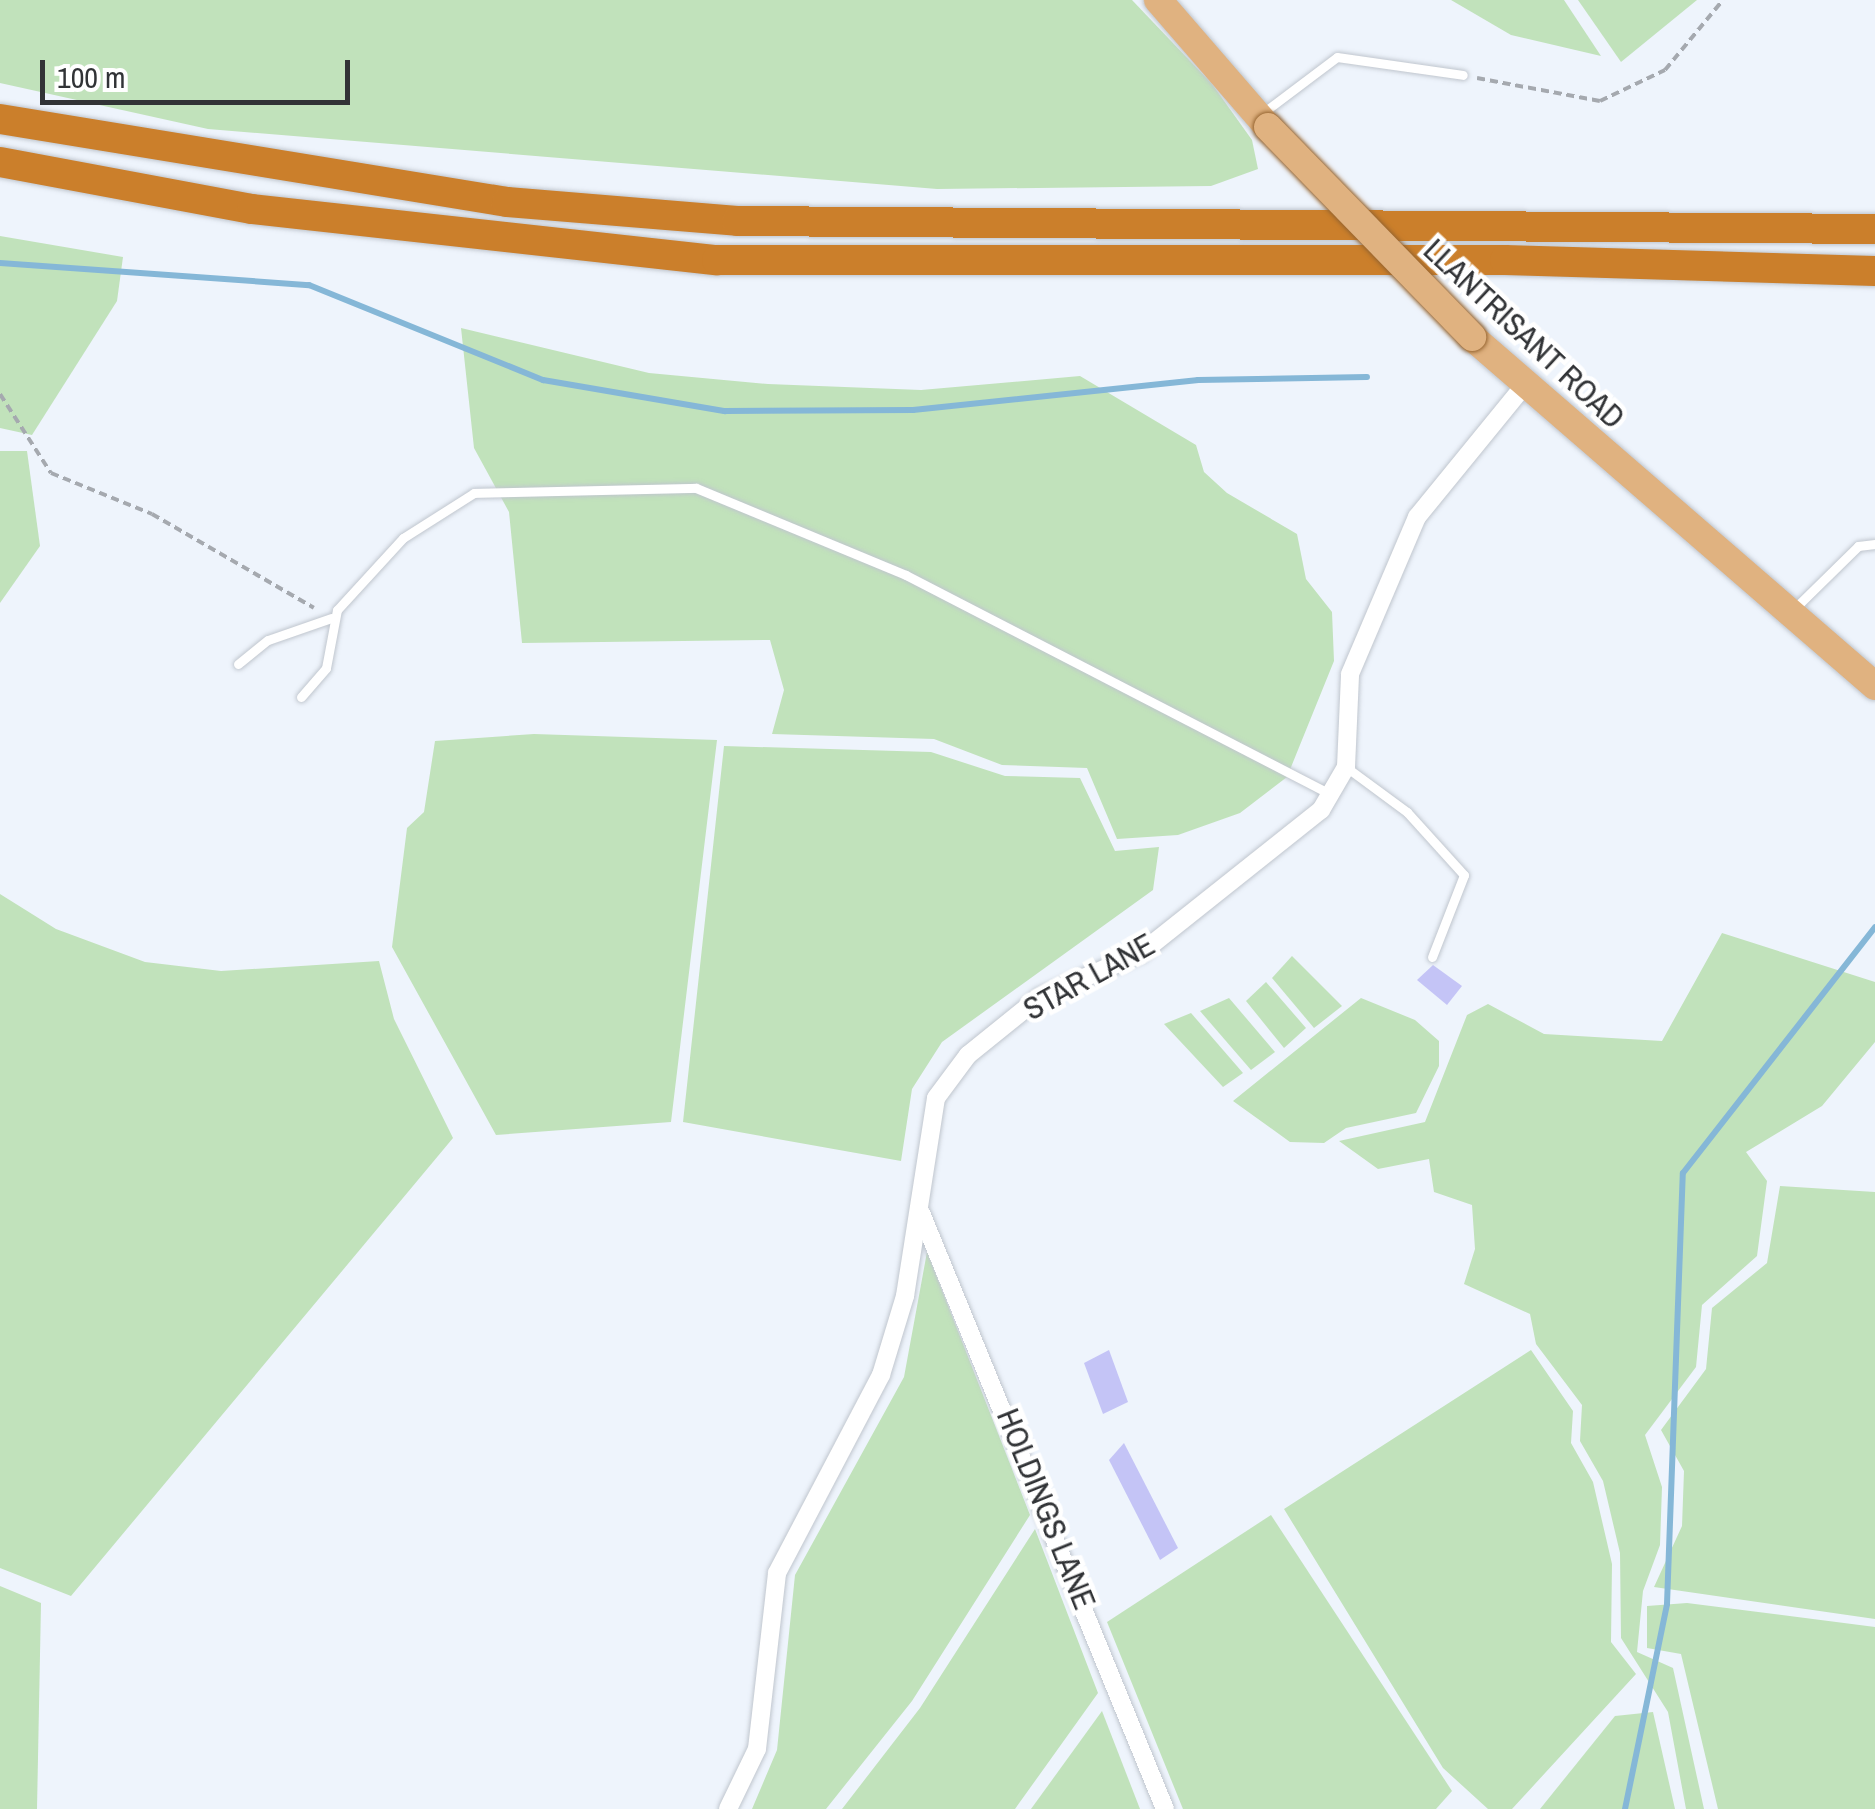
<!DOCTYPE html>
<html>
<head>
<meta charset="utf-8">
<style>
  body { margin:0 }
  #map { position:relative; width:1875px; height:1809px; overflow:hidden; background:#eef4fc; font-family:"Archivo Narrow",sans-serif }
  div>[style] { position:absolute }
  .green>* { inset:0; background:#c1e2bb }
  .stream>* { height:6px; margin:-3px; padding:0 3px; transform-origin:3px; border-radius:3px; background:#85b7d7 }
  .building>* { inset:0; background:#c4c4f6 }
  .path>* { height:4px; margin-top:-2px; transform-origin:0; background:repeating-linear-gradient(90deg,#a5a9af 0 8px,transparent 0 13px) }
  .roads { filter:drop-shadow(0 0 2px #c0c6ce) drop-shadow(0 0 2px #c0c6ce) }
  .service>* { height:9px; margin:-4.5px; padding:0 4.5px; transform-origin:4.5px; border-radius:4.5px; background:#fff }
  .minor>* { height:18px; margin:-9px; padding:0 9px; transform-origin:9px; border-radius:9px; background:#fff }
  .primary>* { height:28px; margin:-14px; padding:0 14px; transform-origin:14px; border-radius:14px; background:#e0b280 }
  .motorway>* { height:30px; margin:-15px; padding:0 15px; transform-origin:15px; border-radius:15px; background:#cb7f2b }
  .bridges { filter:drop-shadow(0 0 2px #95642f) drop-shadow(0 0 2px #95642f) }
  .primary-bridge>* { height:28px; margin:-14px; padding:0 14px; transform-origin:14px; border-radius:14px; background:#e0b280 }
  span { translate:-50% -50%; white-space:nowrap; text-align:center; line-height:1.15; -webkit-text-stroke:9px #fff; paint-order:stroke }
  .street-label { font-size:32px; color:#313336 }
  .scale { position:absolute; left:40px; top:60px; width:310px; height:45px; box-sizing:border-box; border:5px solid #313336; border-top:0; padding-left:12px; font-size:30px; line-height:35px; white-space:nowrap; color:#313336; -webkit-text-stroke:8px #fff; paint-order:stroke }
</style>
</head>
<body>
<div id="map">
  <div class="green">
    <i style="clip-path:polygon(0 0,1132px 0,1212px 84px,1252px 140px,1258px 169px,1211px 186px,937px 189px,208px 129px,0 83px)"></i>
    <i style="clip-path:polygon(1451px 0,1564px 0,1601px 56px,1511px 35px)"></i>
    <i style="clip-path:polygon(1578px 0,1697px 0,1621px 62px)"></i>
    <i style="clip-path:polygon(0 236px,123px 257px,117px 301px,32px 435px,0 428px)"></i>
    <i style="clip-path:polygon(461px 328px,649px 373px,768px 384px,921px 390px,1080px 376px,1196px 445px,1204px 472px,1227px 493px,1297px 534px,1306px 579px,1332px 612px,1334px 661px,1287px 777px,1240px 813px,1178px 835px,1117px 839px,1087px 768px,1002px 765px,934px 739px,772px 734px,784px 690px,770px 640px,522px 643px,509px 512px,474px 448px)"></i>
    <i style="clip-path:polygon(0 451px,27px 451px,40px 546px,0 603px)"></i>
    <i style="clip-path:polygon(534px 734px,717px 740px,671px 1122px,496px 1135px,392px 947px,407px 828px,424px 812px,435px 741px)"></i>
    <i style="clip-path:polygon(724px 746px,931px 752px,1005px 776px,1080px 778px,1115px 851px,1159px 847px,1153px 890px,942px 1042px,912px 1089px,901px 1161px,683px 1122px)"></i>
    <i style="clip-path:polygon(0 894px,56px 929px,145px 962px,221px 971px,379px 961px,394px 1019px,453px 1138px,71px 1596px,0 1568px)"></i>
    <i style="clip-path:polygon(1722px 933px,1875px 982px,1875px 1042px,1822px 1106px,1746px 1152px,1767px 1181px,1757px 1256px,1702px 1305px,1696px 1367px,1645px 1435px,1662px 1487px,1660px 1545px,1643px 1591px,1637px 1652px,1673px 1668px,1704px 1809px,1686px 1809px,1668px 1712px,1621px 1638px,1620px 1553px,1603px 1481px,1580px 1441px,1582px 1405px,1536px 1344px,1530px 1314px,1464px 1284px,1475px 1249px,1472px 1205px,1434px 1192px,1429px 1159px,1378px 1169px,1339px 1141px,1425px 1122px,1467px 1015px,1488px 1004px,1544px 1034px,1662px 1041px)"></i>
    <i style="clip-path:polygon(1292px 956px,1342px 1006px,1314px 1028px,1272px 978px)"></i>
    <i style="clip-path:polygon(1266px 982px,1306px 1028px,1284px 1048px,1246px 1001px)"></i>
    <i style="clip-path:polygon(1229px 998px,1275px 1052px,1251px 1070px,1200px 1011px)"></i>
    <i style="clip-path:polygon(1361px 998px,1415px 1020px,1439px 1041px,1439px 1066px,1416px 1113px,1346px 1128px,1324px 1143px,1290px 1142px,1233px 1101px)"></i>
    <i style="clip-path:polygon(1191px 1013px,1243px 1073px,1223px 1087px,1164px 1024px)"></i>
    <i style="clip-path:polygon(1780px 1186px,1875px 1192px,1875px 1619px,1654px 1587px,1682px 1526px,1684px 1471px,1661px 1430px,1706px 1369px,1712px 1308px,1767px 1263px)"></i>
    <i style="clip-path:polygon(927px 1252px,1030px 1515px,912px 1701px,826px 1809px,752px 1809px,777px 1750px,795px 1575px,904px 1377px)"></i>
    <i style="clip-path:polygon(1531px 1350px,1573px 1411px,1571px 1443px,1593px 1482px,1612px 1564px,1611px 1642px,1636px 1674px,1512px 1809px,1488px 1809px,1443px 1768px,1284px 1509px)"></i>
    <i style="clip-path:polygon(1271px 1515px,1452px 1791px,1436px 1809px,1183px 1809px,1107px 1622px)"></i>
    <i style="clip-path:polygon(1035px 1529px,1098px 1693px,1015px 1809px,842px 1809px,920px 1708px)"></i>
    <i style="clip-path:polygon(0 1586px,41px 1603px,37px 1809px,0 1809px)"></i>
    <i style="clip-path:polygon(1687px 1603px,1875px 1627px,1875px 1809px,1718px 1809px,1681px 1654px,1647px 1648px,1647px 1606px)"></i>
    <i style="clip-path:polygon(1102px 1711px,1140px 1809px,1031px 1809px)"></i>
    <i style="clip-path:polygon(1653px 1712px,1675px 1809px,1540px 1809px,1615px 1716px)"></i>
  </div>
  <div class="stream">
    <i style="left:0;top:263px;width:310px;rotate:4.1deg"></i>
    <i style="left:309px;top:285px;width:253px;rotate:22.1deg"></i>
    <i style="left:543px;top:380px;width:185px;rotate:9.7deg"></i>
    <i style="left:725px;top:411px;width:188px;rotate:-0.3deg"></i>
    <i style="left:913px;top:410px;width:287px;rotate:-6deg"></i>
    <i style="left:1198px;top:380px;width:169px;rotate:-1deg"></i>
    <i style="left:1625px;top:1809px;width:209px;rotate:-78.4deg"></i>
    <i style="left:1667px;top:1604px;width:431px;rotate:-87.9deg"></i>
    <i style="left:1683px;top:1173px;width:312px;rotate:-52deg"></i>
  </div>
  <div class="building">
    <i style="clip-path:polygon(1433px 965px,1462px 986px,1447px 1005px,1417px 980px)"></i>
    <i style="clip-path:polygon(1109px 1350px,1128px 1402px,1103px 1414px,1084px 1363px)"></i>
    <i style="clip-path:polygon(1124px 1443px,1178px 1548px,1160px 1560px,1109px 1460px)"></i>
  </div>
  <div class="path">
    <i style="left:1477px;top:78px;width:125px;rotate:10.6deg"></i>
    <i style="left:1600px;top:101px;width:72px;rotate:-25.5deg"></i>
    <i style="left:1665px;top:70px;width:91px;rotate:-50.4deg"></i>
    <i style="left:0;top:394px;width:94px;rotate:57.2deg"></i>
    <i style="left:51px;top:473px;width:109px;rotate:22.1deg"></i>
    <i style="left:152px;top:514px;width:187px;rotate:30.1deg"></i>
  </div>
  <div class="roads">
    <div class="service">
      <i style="left:1260px;top:115px;width:96px;rotate:-37deg"></i>
      <i style="left:1337px;top:57px;width:127px;rotate:8.1deg"></i>
      <i style="left:1794px;top:609px;width:90px;rotate:-44.5deg"></i>
      <i style="left:1858px;top:546px;width:17px;rotate:-7deg"></i>
      <i style="left:238px;top:664px;width:38px;rotate:-39deg"></i>
      <i style="left:268px;top:640px;width:67px;rotate:-19.2deg"></i>
      <i style="left:301px;top:697px;width:38px;rotate:-49deg"></i>
      <i style="left:326px;top:668px;width:59px;rotate:-79.3deg"></i>
      <i style="left:337px;top:610px;width:98px;rotate:-47.5deg"></i>
      <i style="left:403px;top:538px;width:84px;rotate:-32.4deg"></i>
      <i style="left:474px;top:493px;width:222px;rotate:-1.3deg"></i>
      <i style="left:696px;top:488px;width:227px;rotate:22.5deg"></i>
      <i style="left:906px;top:575px;width:476px;rotate:27.3deg"></i>
      <i style="left:1346px;top:767px;width:76px;rotate:36.4deg"></i>
      <i style="left:1407px;top:812px;width:85px;rotate:47.9deg"></i>
      <i style="left:1464px;top:875px;width:88px;rotate:111.3deg"></i>
    </div>
    <div class="minor">
      <i style="left:921px;top:1213px;width:644px;rotate:67.74deg"></i>
      <i style="left:728px;top:1809px;width:67px;rotate:-64.2deg"></i>
      <i style="left:757px;top:1749px;width:177px;rotate:-83.5deg"></i>
      <i style="left:777px;top:1573px;width:224px;rotate:-62.3deg"></i>
      <i style="left:881px;top:1375px;width:83px;rotate:-73.1deg"></i>
      <i style="left:905px;top:1296px;width:200px;rotate:-81.1deg"></i>
      <i style="left:936px;top:1098px;width:54px;rotate:-53.3deg"></i>
      <i style="left:968px;top:1055px;width:92px;rotate:-38.9deg"></i>
      <i style="left:1040px;top:997px;width:110px;rotate:-23.5deg"></i>
      <i style="left:1141px;top:953px;width:230px;rotate:-38.5deg"></i>
      <i style="left:1321px;top:810px;width:50px;rotate:-59.8deg"></i>
      <i style="left:1346px;top:767px;width:93px;rotate:-87.5deg"></i>
      <i style="left:1350px;top:674px;width:171px;rotate:-66.9deg"></i>
      <i style="left:1417px;top:517px;width:169px;rotate:-50.8deg"></i>
    </div>
    <div class="primary">
      <i style="left:1158px;top:0;width:168px;rotate:49.1deg"></i>
      <i style="left:1472px;top:337px;width:533px;rotate:40.89deg"></i>
    </div>
    <div class="motorway">
      <i style="left:0;top:119px;width:514px;rotate:9.3deg"></i>
      <i style="left:507px;top:202px;width:231px;rotate:4.7deg"></i>
      <i style="left:737px;top:221px;width:1138px;rotate:0.4deg"></i>
      <i style="left:0;top:162px;width:256px;rotate:10.6deg"></i>
      <i style="left:252px;top:209px;width:468px;rotate:6.3deg"></i>
      <i style="left:717px;top:260px;width:788px"></i>
      <i style="left:1505px;top:260px;width:370px;rotate:1.7deg"></i>
    </div>
  </div>
  <div class="bridges">
    <div class="primary-bridge">
      <i style="left:1268px;top:127px;width:293px;rotate:45.8deg"></i>
    </div>
  </div>
  <div class="street-label">
    <span style="left:1524px;top:334px;rotate:43deg">LLANTRISANT ROAD</span>
    <span style="left:1089px;top:977px;rotate:-29deg">STAR LANE</span>
    <span style="left:1046px;top:1509px;rotate:68deg">HOLDINGS LANE</span>
  </div>
  <div class="scale">100 m</div>
</div>
</body>
</html>
